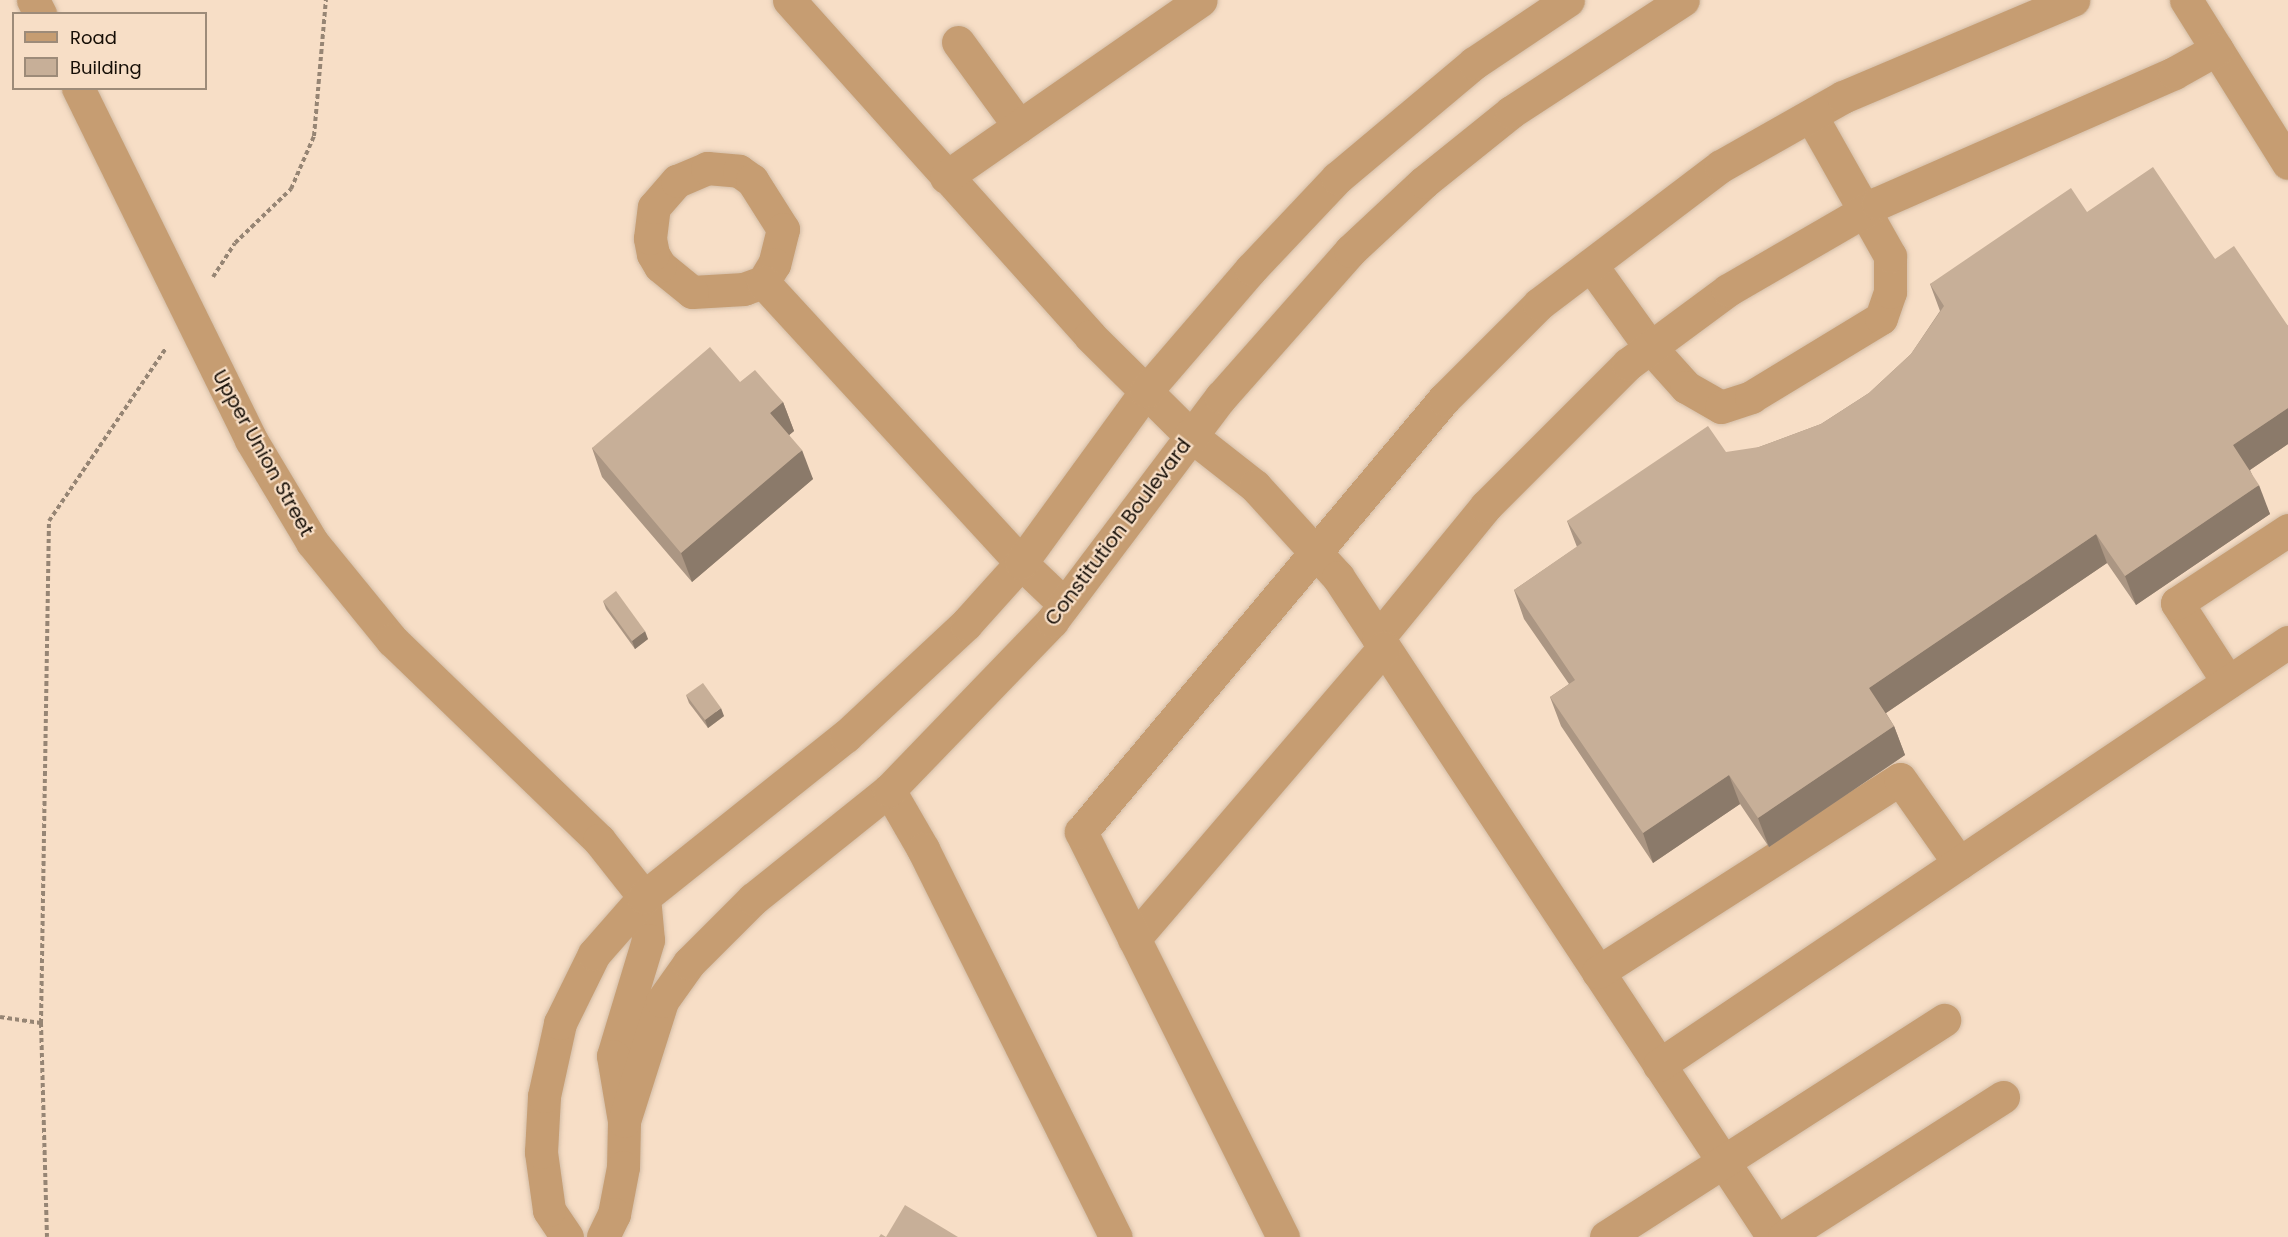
<!DOCTYPE html>
<html>
<head>
<meta charset="utf-8">
<style>
  body { margin:0 }
  #map { position:relative; width:2288px; height:1237px; overflow:hidden; background:#f7dec6; font-family:Poppins,sans-serif }
  div>[style] { position:absolute }
  .path>* { height:4px; margin-top:-2px; transform-origin:0; background:repeating-linear-gradient(90deg,#968574 0 4.5px,transparent 0 7.5px) }
  .roads { filter:drop-shadow(0 0 2px #d3bda7) drop-shadow(0 0 2px #d3bda7) }
  .minor>* { height:33px; margin:-16.5px; padding:0 16.5px; transform-origin:16.5px; border-radius:16.5px; background:#c69d72 }
  .wall>* { inset:0; background:#ab9683 }
  .shaded-wall>* { inset:0; background:#8b7a6a }
  .building>* { inset:0; background:#c7af98 }
  span { translate:-50% -50%; white-space:nowrap; text-align:center; line-height:1.15; -webkit-text-stroke:4.5px #f7dec6; paint-order:stroke }
  .street-label { font-size:20px; color:#160e06 }
  .legend { position:absolute; left:12px; top:12px; width:195px; height:78px; box-sizing:border-box; background:#f7dec6; border:2px solid #9d8b79; margin:0; padding:8px 10px; list-style:none; font-size:18px; color:#160e06 }
  .legend li { display:flex; align-items:center; gap:12px; height:30px }
  .legend b { width:30px; border:2px solid #9d8b79 }
</style>
</head>
<body>
<div id="map">
  <div class="path">
    <i style="left:213px;top:277px;width:40px;rotate:-57.1deg"></i>
    <i style="left:235px;top:243px;width:78px;rotate:-44deg"></i>
    <i style="left:291px;top:189px;width:58px;rotate:-66.5deg"></i>
    <i style="left:314px;top:136px;width:137px;rotate:-85deg"></i>
    <i style="left:0;top:1017px;width:41px;rotate:8.3deg"></i>
    <i style="left:41px;top:1023px;width:502px;rotate:-89.09deg"></i>
    <i style="left:49px;top:521px;width:209px;rotate:-55.9deg"></i>
    <i style="left:41px;top:1023px;width:214px;rotate:88.4deg"></i>
  </div>
  <div class="roads">
    <div class="minor">
      <i style="left:33px;top:0;width:16px;rotate:63deg"></i>
      <i style="left:789px;top:0;width:451px;rotate:48.1deg"></i>
      <i style="left:1090px;top:336px;width:141px;rotate:44.7deg"></i>
      <i style="left:1190px;top:435px;width:83px;rotate:38.1deg"></i>
      <i style="left:1255px;top:486px;width:123px;rotate:47.6deg"></i>
      <i style="left:1338px;top:577px;width:790px;rotate:56.61deg"></i>
      <i style="left:2186px;top:0;width:192px;rotate:58deg"></i>
      <i style="left:958px;top:42px;width:104px;rotate:54deg"></i>
      <i style="left:78px;top:88px;width:392px;rotate:63.8deg"></i>
      <i style="left:251px;top:440px;width:119px;rotate:59.1deg"></i>
      <i style="left:312px;top:542px;width:127px;rotate:50.8deg"></i>
      <i style="left:392px;top:640px;width:288px;rotate:44deg"></i>
      <i style="left:599px;top:840px;width:73px;rotate:51.7deg"></i>
      <i style="left:644px;top:897px;width:43px;rotate:84.7deg"></i>
      <i style="left:648px;top:940px;width:121px;rotate:106.8deg"></i>
      <i style="left:613px;top:1056px;width:66px;rotate:80.4deg"></i>
      <i style="left:624px;top:1121px;width:46px;rotate:91.2deg"></i>
      <i style="left:623px;top:1167px;width:48px;rotate:100.8deg"></i>
      <i style="left:614px;top:1214px;width:25px;rotate:116deg"></i>
      <i style="left:946px;top:177px;width:310px;rotate:-34.8deg"></i>
      <i style="left:1591px;top:265px;width:101px;rotate:54.3deg"></i>
      <i style="left:1650px;top:347px;width:54px;rotate:48deg"></i>
      <i style="left:1686px;top:387px;width:40px;rotate:29.7deg"></i>
      <i style="left:1721px;top:407px;width:32px;rotate:-18deg"></i>
      <i style="left:1751px;top:397px;width:152px;rotate:-31.3deg"></i>
      <i style="left:1881px;top:318px;width:28px;rotate:-71deg"></i>
      <i style="left:1890px;top:292px;width:36px;rotate:-90deg"></i>
      <i style="left:1890px;top:256px;width:161px;rotate:-119.4deg"></i>
      <i style="left:763px;top:282px;width:20px;rotate:160deg"></i>
      <i style="left:744px;top:289px;width:52px;rotate:176.7deg"></i>
      <i style="left:692px;top:292px;width:41px;rotate:-140.9deg"></i>
      <i style="left:660px;top:266px;width:14px;rotate:-120deg"></i>
      <i style="left:653px;top:254px;width:16px;rotate:-101deg"></i>
      <i style="left:650px;top:238px;width:31px;rotate:-83deg"></i>
      <i style="left:654px;top:207px;width:35px;rotate:-49deg"></i>
      <i style="left:677px;top:181px;width:33px;rotate:-23deg"></i>
      <i style="left:707px;top:168px;width:32px;rotate:5deg"></i>
      <i style="left:739px;top:171px;width:16px;rotate:35deg"></i>
      <i style="left:752px;top:180px;width:58px;rotate:57.7deg"></i>
      <i style="left:783px;top:229px;width:36px;rotate:104deg"></i>
      <i style="left:774px;top:264px;width:21px;rotate:121deg"></i>
      <i style="left:763px;top:282px;width:381px;rotate:47.4deg"></i>
      <i style="left:1021px;top:563px;width:59px;rotate:43.6deg"></i>
      <i style="left:1378px;top:638px;width:171px;rotate:-50.7deg"></i>
      <i style="left:1486px;top:506px;width:201px;rotate:-45deg"></i>
      <i style="left:1628px;top:364px;width:124px;rotate:-36.5deg"></i>
      <i style="left:1728px;top:290px;width:173px;rotate:-30.1deg"></i>
      <i style="left:1878px;top:203px;width:323px;rotate:-23.7deg"></i>
      <i style="left:2174px;top:73px;width:49px;rotate:-29.2deg"></i>
      <i style="left:2228px;top:682px;width:94px;rotate:-122.8deg"></i>
      <i style="left:2177px;top:603px;width:133px;rotate:-33.3deg"></i>
      <i style="left:889px;top:790px;width:68px;rotate:60deg"></i>
      <i style="left:923px;top:849px;width:433px;rotate:63.6deg"></i>
      <i style="left:1134px;top:939px;width:384px;rotate:-49.4deg"></i>
      <i style="left:1598px;top:972px;width:358px;rotate:-32.6deg"></i>
      <i style="left:1900px;top:779px;width:103px;rotate:54.9deg"></i>
      <i style="left:1659px;top:1065px;width:758px;rotate:-33.92deg"></i>
      <i style="left:624px;top:1121px;width:126px;rotate:-72.4deg"></i>
      <i style="left:662px;top:1001px;width:47px;rotate:-54.6deg"></i>
      <i style="left:689px;top:963px;width:91px;rotate:-45deg"></i>
      <i style="left:753px;top:899px;width:174px;rotate:-38.7deg"></i>
      <i style="left:889px;top:790px;width:235px;rotate:-46deg"></i>
      <i style="left:1052px;top:621px;width:281px;rotate:-53deg"></i>
      <i style="left:1221px;top:397px;width:195px;rotate:-48.5deg"></i>
      <i style="left:1350px;top:251px;width:101px;rotate:-43deg"></i>
      <i style="left:1424px;top:182px;width:112px;rotate:-38.8deg"></i>
      <i style="left:1511px;top:112px;width:205px;rotate:-33.1deg"></i>
      <i style="left:567px;top:1237px;width:32px;rotate:-124deg"></i>
      <i style="left:549px;top:1210px;width:59px;rotate:-97.9deg"></i>
      <i style="left:541px;top:1152px;width:56px;rotate:-86.9deg"></i>
      <i style="left:544px;top:1096px;width:75px;rotate:-77.6deg"></i>
      <i style="left:560px;top:1023px;width:77px;rotate:-63.8deg"></i>
      <i style="left:594px;top:954px;width:76px;rotate:-48.7deg"></i>
      <i style="left:644px;top:897px;width:258px;rotate:-38.6deg"></i>
      <i style="left:846px;top:736px;width:164px;rotate:-43deg"></i>
      <i style="left:966px;top:624px;width:82px;rotate:-48deg"></i>
      <i style="left:1021px;top:563px;width:213px;rotate:-54deg"></i>
      <i style="left:1146px;top:391px;width:161px;rotate:-49.3deg"></i>
      <i style="left:1251px;top:269px;width:125px;rotate:-46.6deg"></i>
      <i style="left:1337px;top:178px;width:179px;rotate:-40deg"></i>
      <i style="left:1474px;top:63px;width:113px;rotate:-33.8deg"></i>
      <i style="left:1283px;top:1237px;width:453px;rotate:-116.5deg"></i>
      <i style="left:1081px;top:832px;width:565px;rotate:-50.03deg"></i>
      <i style="left:1444px;top:399px;width:134px;rotate:-45deg"></i>
      <i style="left:1539px;top:304px;width:228px;rotate:-37.2deg"></i>
      <i style="left:1721px;top:166px;width:140px;rotate:-29.5deg"></i>
      <i style="left:1843px;top:97px;width:250px;rotate:-22.9deg"></i>
      <i style="left:1606px;top:1237px;width:402px;rotate:-32.7deg"></i>
      <i style="left:1784px;top:1237px;width:260px;rotate:-32.6deg"></i>
    </div>
  </div>
  <div class="wall">
    <i style="clip-path:polygon(2087px 212px,2215px 259px,2288px 326px,2288px 444px,2250px 470px,2270px 514px,2136px 605px,2107px 563px,1886px 713px,1894px 726px,1905px 755px,1769px 847px,1740px 804px,1653px 863px,1561px 726px,1550px 697px,1569px 684px,1524px 619px,1514px 590px,1577px 547px,1567px 521px,1759px 447px,1821px 424px,1869px 393px,1911px 354px,1940px 311px,1930px 284px)"></i>
    <i style="clip-path:polygon(740px 382px,783px 402px,794px 431px,789px 435px,813px 479px,692px 582px,602px 477px,592px 448px)"></i>
    <i style="clip-path:polygon(603px 601px,648px 639px,635px 649px,606px 609px)"></i>
    <i style="clip-path:polygon(686px 695px,724px 716px,708px 728px,689px 703px)"></i>
  </div>
  <div class="shaded-wall">
    <i style="clip-path:polygon(783px 402px,794px 431px,781px 442px,770px 413px)"></i>
    <i style="clip-path:polygon(2288px 408px,2288px 444px,2244px 474px,2233px 445px)"></i>
    <i style="clip-path:polygon(802px 450px,813px 479px,692px 582px,681px 553px)"></i>
    <i style="clip-path:polygon(2259px 485px,2270px 514px,2136px 605px,2125px 576px)"></i>
    <i style="clip-path:polygon(2096px 534px,2107px 563px,1880px 717px,1869px 688px)"></i>
    <i style="clip-path:polygon(645px 631px,648px 639px,635px 649px,632px 641px)"></i>
    <i style="clip-path:polygon(721px 708px,724px 716px,708px 728px,705px 720px)"></i>
    <i style="clip-path:polygon(1894px 726px,1905px 755px,1769px 847px,1758px 818px)"></i>
    <i style="clip-path:polygon(1729px 775px,1740px 804px,1653px 863px,1643px 833px)"></i>
  </div>
  <div class="building">
    <i style="clip-path:polygon(2153px 167px,2215px 259px,2234px 246px,2288px 326px,2288px 408px,2233px 445px,2259px 485px,2125px 576px,2096px 534px,1869px 688px,1894px 726px,1758px 818px,1729px 775px,1643px 833px,1550px 697px,1575px 680px,1514px 590px,1582px 543px,1567px 521px,1708px 426px,1726px 452px,1759px 447px,1821px 424px,1869px 393px,1911px 354px,1944px 306px,1930px 284px,2071px 188px,2087px 212px)"></i>
    <i style="clip-path:polygon(710px 347px,740px 382px,755px 370px,783px 402px,770px 413px,802px 450px,681px 553px,592px 448px)"></i>
    <i style="clip-path:polygon(616px 591px,645px 631px,632px 641px,603px 601px)"></i>
    <i style="clip-path:polygon(703px 683px,721px 708px,705px 720px,686px 695px)"></i>
    <i style="clip-path:polygon(905px 1205px,958px 1237px,879px 1237px,881px 1234px,886px 1237px)"></i>
  </div>
  <div class="street-label">
    <span style="left:263px;top:453px;rotate:61deg">Upper Union Street</span>
    <span style="left:1118px;top:532px;rotate:-53deg">Constitution Boulevard</span>
  </div>
  <ul class="legend">
  <li><b style="height:8px;background:#c69d72"></b>Road</li>
  <li><b style="height:16px;background:#c7af98"></b>Building</li>
  </ul>
</div>
</body>
</html>
